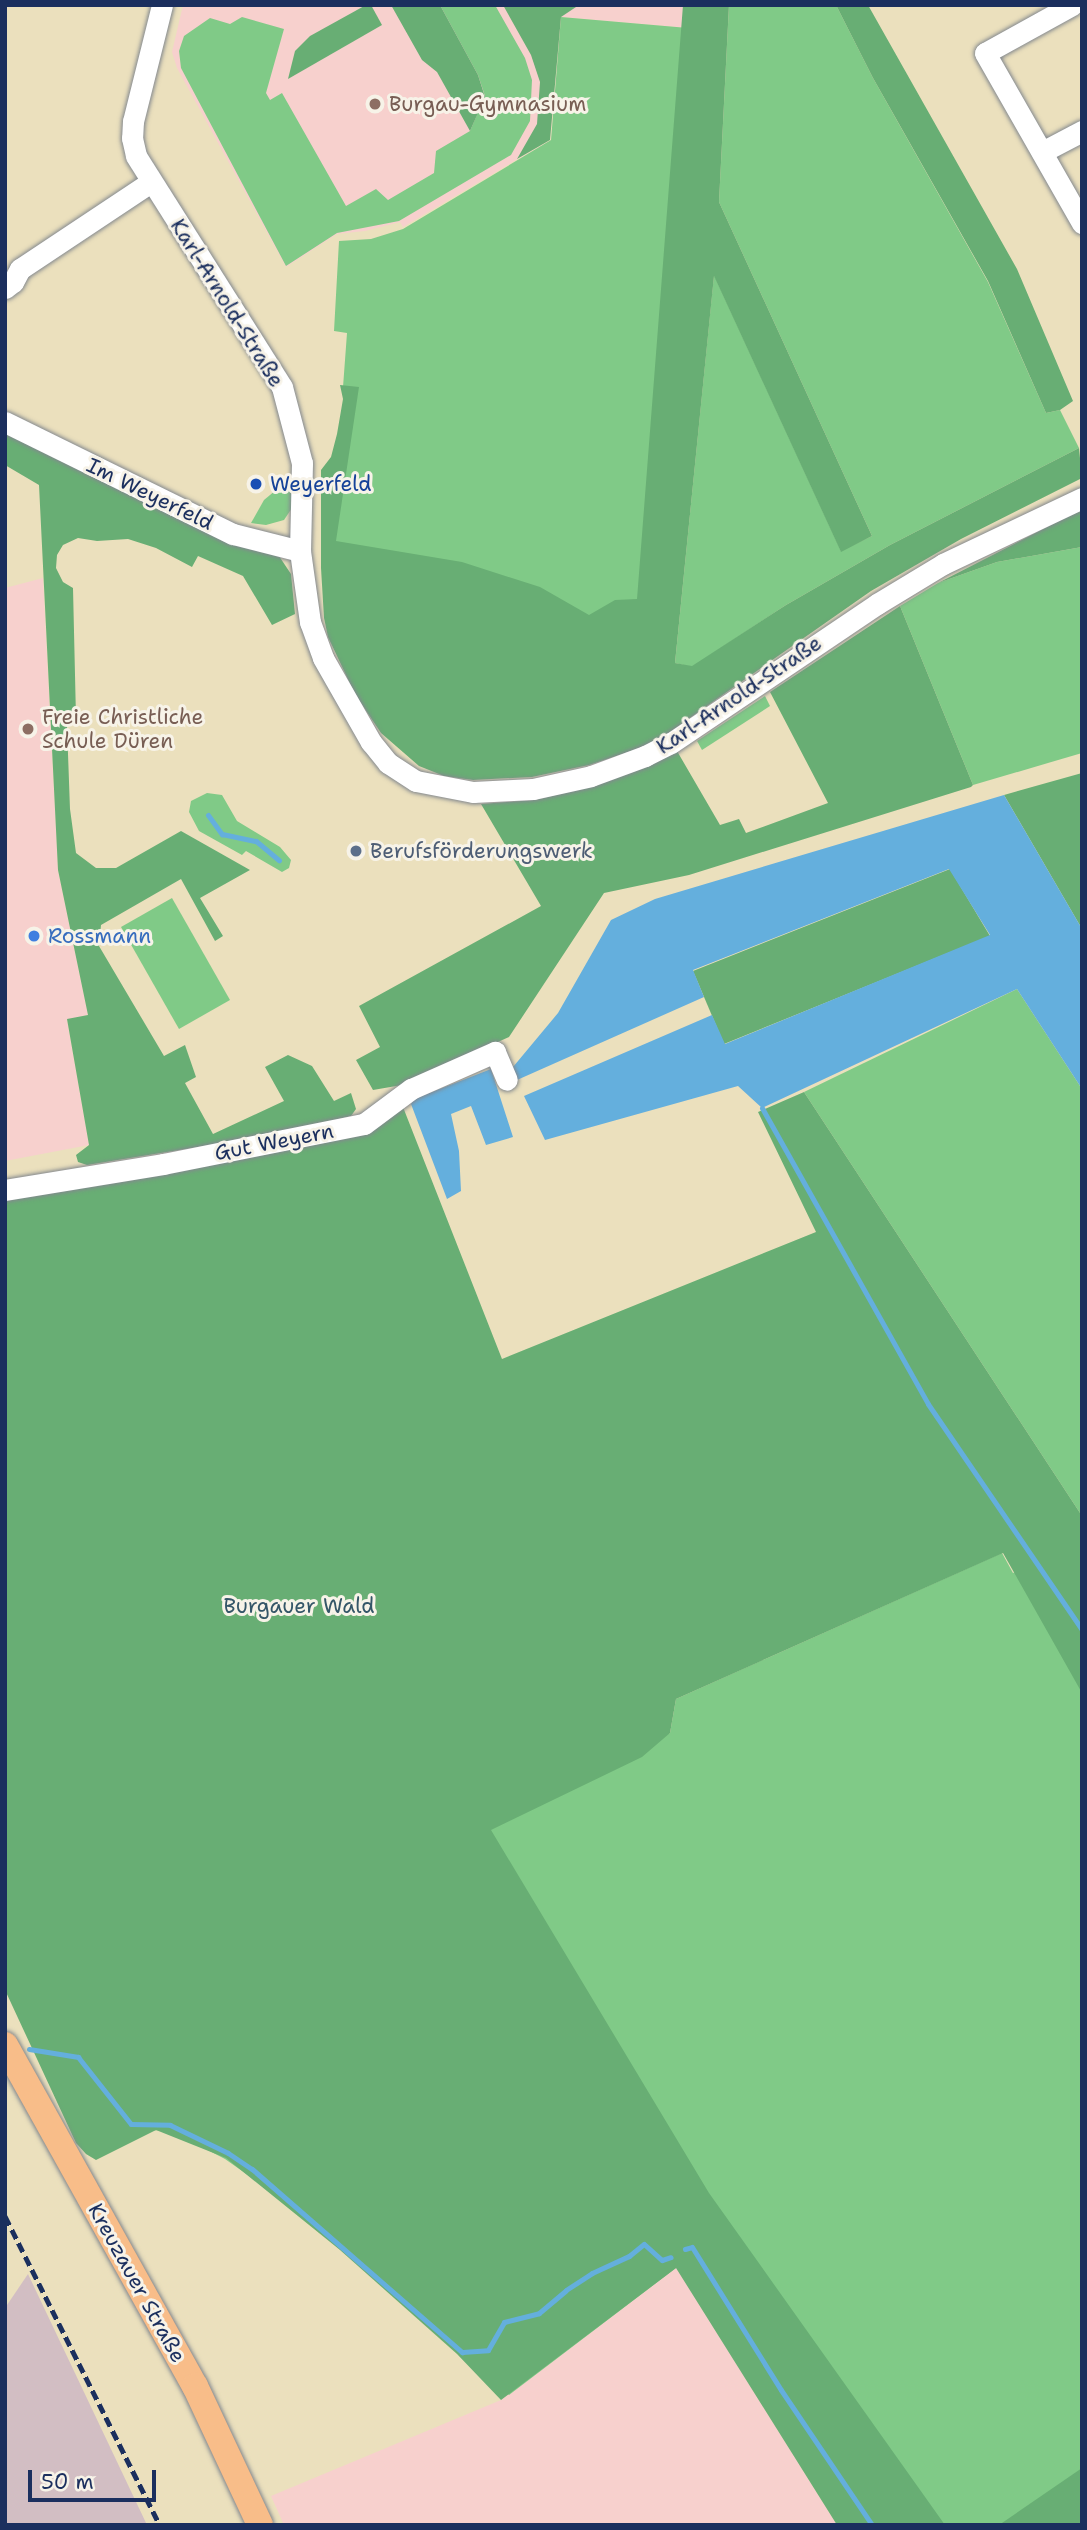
<!DOCTYPE html>
<html>
<head>
<meta charset="utf-8">
<style>
  body { margin:0 }
  #map { position:relative; width:1087px; height:2530px; overflow:hidden; background:#ebe0bd; font-family:"Shantell Sans",sans-serif }
  div>[style] { position:absolute }
  .built>* { inset:0; background:#f7d0cd }
  .industrial>* { inset:0; background:#d2bec3 }
  .green>* { inset:0; background:#80ca87 }
  .forest>* { inset:0; background:#68ae74 }
  .water>* { inset:0; background:#64afdd }
  .stream>* { height:5px; margin:-2.5px; padding:0 2.5px; transform-origin:2.5px; border-radius:2.5px; background:#64afdd }
  .roads { filter:drop-shadow(0 0 2px #83888e) drop-shadow(0 0 2px #83888e) }
  .minor>* { height:21px; margin:-10.5px; padding:0 10.5px; transform-origin:10.5px; border-radius:10.5px; background:#fff }
  .major>* { height:26px; margin:-13px; padding:0 13px; transform-origin:13px; border-radius:13px; background:#f8bd89 }
  .rail>* { height:5px; margin-top:-2.5px; transform-origin:0; background:repeating-linear-gradient(90deg,#1b2f5e 0 10px,transparent 0 15px) }
  .dots>* { width:19px; height:19px; translate:-50% -50%; box-sizing:border-box; border:4px solid #f7f3e8; border-radius:50% }
  span { translate:-50% -50%; white-space:nowrap; text-align:center; line-height:1.15; -webkit-text-stroke:6px #f7f3e8; paint-order:stroke }
  .education-label { font-size:21px; color:#785e54 }
  .left { translate:0 -50%; text-align:left }
  .street-label { font-size:21px; color:#1b2f5e }
  .transit-label { font-size:21px; color:#164399 }
  .service-label { font-size:21px; color:#4e5e75 }
  .shop-label { font-size:21px; color:#366cbe }
  .park-label { font-size:21px; color:#345668 }
  .frame { position:absolute; inset:0; border:7px solid #1b2f5e; pointer-events:none }
  .scale { position:absolute; left:28px; top:2470px; width:128px; height:32px; box-sizing:border-box; border:4px solid #1b2f5e; border-top:0; padding-left:9px; font-size:21px; line-height:24px; white-space:nowrap; color:#1b2f5e; -webkit-text-stroke:5px #f7f3e8; paint-order:stroke }
</style>
</head>
<body>
<div id="map">
  <div class="built">
    <i style="clip-path:polygon(183px 5px,691px 5px,688px 28px,561px 17px,550px 140px,403px 227px,400px 222px,365px 231px,337px 234px,286px 267px,177px 68px,172px 52px)"></i>
    <i style="clip-path:polygon(43px 578px,58px 870px,88px 1015px,67px 1020px,89px 1145px,5px 1161px,5px 588px)"></i>
    <i style="clip-path:polygon(676px 2267px,837px 2525px,284px 2525px,271px 2496px,501px 2400px)"></i>
  </div>
  <div class="industrial">
    <i style="clip-path:polygon(28px 2274px,147px 2525px,5px 2525px,5px 2308px)"></i>
  </div>
  <div class="green">
    <i style="clip-path:polygon(440px 5px,495px 5px,525px 58px,532px 80px,530px 121px,511px 155px,399px 221px,337px 233px,286px 266px,181px 68px,179px 51px,184px 36px,210px 18px,230px 24px,242px 17px,284px 29px,266px 93px,270px 100px,282px 93px,346px 206px,376px 189px,388px 200px,434px 173px,436px 151px,470px 131px,485px 96px,478px 75px)"></i>
    <i style="clip-path:polygon(729px 5px,836px 5px,873px 78px,988px 282px,1046px 413px,1060px 410px,1079px 448px,890px 545px,786px 605px,692px 667px,675px 663px,714px 275px,841px 551px,872px 536px,719px 202px)"></i>
    <i style="clip-path:polygon(561px 17px,688px 28px,636px 673px,330px 561px,356px 389px,343px 387px,347px 333px,334px 331px,339px 241px,371px 239px,403px 229px,551px 140px)"></i>
    <i style="clip-path:polygon(291px 486px,292px 508px,284px 520px,266px 525px,251px 523px,264px 500px,276px 490px)"></i>
    <i style="clip-path:polygon(1082px 547px,1082px 753px,973px 785px,900px 606px,938px 583px,997px 562px)"></i>
    <i style="clip-path:polygon(765px 696px,770px 706px,702px 750px,697px 741px)"></i>
    <i style="clip-path:polygon(207px 793px,222px 795px,237px 821px,280px 847px,291px 860px,289px 868px,282px 872px,246px 851px,242px 855px,199px 831px,189px 812px,191px 801px)"></i>
    <i style="clip-path:polygon(172px 898px,230px 1000px,179px 1029px,121px 927px)"></i>
    <i style="clip-path:polygon(1017px 989px,1082px 1089px,1082px 1516px,804px 1092px)"></i>
    <i style="clip-path:polygon(1002px 1553px,1013px 1573px,1041px 1560px,1082px 1553px,1082px 2525px,869px 2525px,697px 2252px,509px 2395px,367px 2270px,265px 2187px,225px 2159px,169px 2130px,126px 2131px,40px 2050px,670px 1733px,676px 1699px)"></i>
  </div>
  <div class="forest">
    <i style="clip-path:polygon(366px 5px,371px 5px,382px 25px,288px 79px,295px 51px,310px 36px)"></i>
    <i style="clip-path:polygon(391px 5px,440px 5px,478px 75px,485px 97px,470px 131px,437px 72px,422px 60px)"></i>
    <i style="clip-path:polygon(503px 5px,579px 5px,561px 17px,550px 140px,517px 159px,537px 124px,540px 82px,531px 55px)"></i>
    <i style="clip-path:polygon(683px 5px,729px 5px,719px 202px,872px 536px,841px 552px,714px 276px,675px 663px,692px 666px,786px 605px,890px 545px,1079px 448px,1082px 478px,961px 539px,871px 591px,664px 736px,643px 747px,589px 765px,532px 777px,473px 780px,444px 776px,419px 766px,381px 733px,355px 694px,328px 637px,324px 618px,321px 568px,321px 470px,331px 457px,337px 434px,343px 399px,340px 385px,359px 387px,336px 541px,462px 562px,540px 587px,589px 615px,615px 600px,637px 599px)"></i>
    <i style="clip-path:polygon(836px 5px,868px 5px,1017px 269px,1073px 401px,1060px 410px,1046px 413px,988px 281px,873px 78px)"></i>
    <i style="clip-path:polygon(5px 432px,279px 556px,291px 574px,295px 614px,272px 625px,243px 576px,198px 556px,192px 567px,156px 548px,128px 539px,97px 541px,78px 538px,63px 545px,57px 555px,56px 568px,63px 582px,73px 588px,76px 718px,67px 726px,70px 809px,76px 853px,96px 868px,116px 868px,181px 831px,250px 870px,200px 898px,223px 936px,215px 941px,181px 879px,101px 925px,99px 946px,164px 1056px,185px 1045px,196px 1077px,185px 1083px,213px 1134px,284px 1101px,265px 1067px,288px 1055px,312px 1066px,334px 1101px,351px 1093px,356px 1109px,351px 1116px,283px 1133px,87px 1165px,78px 1162px,76px 1155px,89px 1145px,67px 1019px,88px 1015px,58px 870px,39px 485px,5px 465px)"></i>
    <i style="clip-path:polygon(1082px 509px,1082px 547px,997px 562px,938px 583px)"></i>
    <i style="clip-path:polygon(900px 606px,973px 785px,971px 787px,689px 875px,604px 893px,509px 1037px,402px 1085px,373px 1090px,356px 1060px,380px 1047px,359px 1006px,541px 906px,481px 804px,535px 800px,593px 786px,648px 766px,677px 751px,720px 825px,739px 819px,746px 833px,828px 803px,770px 692px)"></i>
    <i style="clip-path:polygon(1082px 773px,1082px 929px,1004px 795px)"></i>
    <i style="clip-path:polygon(950px 869px,990px 936px,724px 1044px,693px 971px)"></i>
    <i style="clip-path:polygon(804px 1092px,1082px 1516px,1082px 1693px,1003px 1553px,676px 1699px,670px 1733px,642px 1757px,491px 1830px,709px 2193px,945px 2525px,837px 2525px,676px 2268px,501px 2400px,457px 2354px,340px 2250px,226px 2158px,156px 2130px,96px 2160px,86px 2154px,76px 2143px,5px 1990px,5px 1199px,287px 1148px,401px 1102px,502px 1359px,816px 1232px,758px 1112px)"></i>
    <i style="clip-path:polygon(1082px 2468px,1082px 2525px,999px 2525px)"></i>
  </div>
  <div class="water">
    <i style="clip-path:polygon(1004px 795px,1082px 929px,1082px 1089px,1017px 989px,762px 1108px,738px 1086px,545px 1140px,524px 1096px,712px 1015px,725px 1044px,990px 935px,949px 869px,693px 970px,704px 997px,517px 1080px,513px 1067px,558px 1013px,611px 920px,655px 899px)"></i>
    <i style="clip-path:polygon(491px 1069px,513px 1137px,486px 1145px,471px 1106px,451px 1114px,459px 1151px,461px 1191px,447px 1199px,411px 1104px,414px 1099px)"></i>
  </div>
  <div class="stream">
    <i style="left:208px;top:815px;width:24px;rotate:54deg"></i>
    <i style="left:222px;top:834px;width:35px;rotate:12deg"></i>
    <i style="left:256px;top:841px;width:30px;rotate:40deg"></i>
    <i style="left:762px;top:1108px;width:339px;rotate:60.7deg"></i>
    <i style="left:928px;top:1404px;width:273px;rotate:55.7deg"></i>
    <i style="left:29px;top:2049px;width:50px;rotate:9.3deg"></i>
    <i style="left:78px;top:2057px;width:85px;rotate:51.7deg"></i>
    <i style="left:131px;top:2124px;width:39px;rotate:1deg"></i>
    <i style="left:170px;top:2125px;width:64px;rotate:25.8deg"></i>
    <i style="left:228px;top:2153px;width:29px;rotate:34deg"></i>
    <i style="left:252px;top:2169px;width:279px;rotate:41.1deg"></i>
    <i style="left:462px;top:2352px;width:26px;rotate:-4deg"></i>
    <i style="left:488px;top:2350px;width:32px;rotate:-60deg"></i>
    <i style="left:504px;top:2322px;width:36px;rotate:-14deg"></i>
    <i style="left:539px;top:2313px;width:35px;rotate:-40deg"></i>
    <i style="left:566px;top:2290px;width:31px;rotate:-33deg"></i>
    <i style="left:592px;top:2273px;width:41px;rotate:-24.7deg"></i>
    <i style="left:629px;top:2256px;width:19px;rotate:-39deg"></i>
    <i style="left:644px;top:2244px;width:24px;rotate:42deg"></i>
    <i style="left:662px;top:2260px;width:9px;rotate:-18deg"></i>
    <i style="left:685px;top:2249px;width:7px;rotate:-16deg"></i>
    <i style="left:692px;top:2247px;width:168px;rotate:58.1deg"></i>
    <i style="left:781px;top:2390px;width:163px;rotate:56deg"></i>
  </div>
  <div class="roads">
    <div class="minor">
      <i style="left:162px;top:5px;width:120px;rotate:104deg"></i>
      <i style="left:133px;top:121px;width:17px;rotate:93deg"></i>
      <i style="left:132px;top:138px;width:18px;rotate:77deg"></i>
      <i style="left:136px;top:156px;width:273px;rotate:57.7deg"></i>
      <i style="left:282px;top:387px;width:79px;rotate:75.3deg"></i>
      <i style="left:302px;top:463px;width:88px;rotate:91.3deg"></i>
      <i style="left:300px;top:551px;width:72px;rotate:82deg"></i>
      <i style="left:310px;top:622px;width:38px;rotate:70deg"></i>
      <i style="left:323px;top:658px;width:97px;rotate:60.3deg"></i>
      <i style="left:371px;top:742px;width:27px;rotate:51deg"></i>
      <i style="left:388px;top:763px;width:33px;rotate:33deg"></i>
      <i style="left:416px;top:781px;width:58px;rotate:10.9deg"></i>
      <i style="left:473px;top:792px;width:60px;rotate:-2.9deg"></i>
      <i style="left:533px;top:789px;width:59px;rotate:-12.6deg"></i>
      <i style="left:591px;top:776px;width:58px;rotate:-20.3deg"></i>
      <i style="left:645px;top:756px;width:29px;rotate:-27deg"></i>
      <i style="left:671px;top:743px;width:249px;rotate:-34deg"></i>
      <i style="left:877px;top:604px;width:77px;rotate:-31.2deg"></i>
      <i style="left:943px;top:564px;width:154px;rotate:-25.4deg"></i>
      <i style="left:1072px;top:5px;width:99px;rotate:151.1deg"></i>
      <i style="left:985px;top:53px;width:196px;rotate:60.3deg"></i>
      <i style="left:1042px;top:152px;width:45px;rotate:-27.7deg"></i>
      <i style="left:5px;top:288px;width:10px;rotate:-37deg"></i>
      <i style="left:13px;top:282px;width:15px;rotate:-62deg"></i>
      <i style="left:20px;top:269px;width:157px;rotate:-33.6deg"></i>
      <i style="left:5px;top:422px;width:254px;rotate:26.2deg"></i>
      <i style="left:233px;top:534px;width:69px;rotate:14.2deg"></i>
      <i style="left:5px;top:1190px;width:160px;rotate:-9.3deg"></i>
      <i style="left:163px;top:1164px;width:205px;rotate:-11.3deg"></i>
      <i style="left:364px;top:1124px;width:59px;rotate:-36.7deg"></i>
      <i style="left:411px;top:1089px;width:92px;rotate:-23.8deg"></i>
      <i style="left:495px;top:1052px;width:30px;rotate:67deg"></i>
    </div>
    <div class="major">
      <i style="left:5px;top:2045px;width:390px;rotate:60.9deg"></i>
      <i style="left:195px;top:2386px;width:153px;rotate:64.9deg"></i>
    </div>
  </div>
  <div class="rail">
    <i style="left:5px;top:2216px;width:346px;rotate:63.4deg"></i>
  </div>
  <div class="dots">
    <i style="left:375px;top:104px;background:#8d6e63"></i>
    <i style="left:256px;top:484px;background:#1a4fb4"></i>
    <i style="left:28px;top:729px;background:#8d6e63"></i>
    <i style="left:356px;top:851px;background:#5c6f8a"></i>
    <i style="left:34px;top:936px;background:#3f7fe0"></i>
  </div>
  <div class="education-label">
    <span class="left" style="left:389px;top:104px">Burgau-Gymnasium</span>
    <span class="left" style="left:42px;top:729px">Freie Christliche<br>Schule Düren</span>
  </div>
  <div class="street-label">
    <span style="left:227px;top:303px;rotate:58deg">Karl-Arnold-Straße</span>
    <span style="left:150px;top:494px;rotate:26deg">Im Weyerfeld</span>
    <span style="left:739px;top:695px;rotate:-34deg">Karl-Arnold-Straße</span>
    <span style="left:274px;top:1142px;rotate:-11deg">Gut Weyern</span>
    <span style="left:137px;top:2283px;rotate:61deg">Kreuzauer Straße</span>
  </div>
  <div class="transit-label">
    <span class="left" style="left:270px;top:484px">Weyerfeld</span>
  </div>
  <div class="service-label">
    <span class="left" style="left:370px;top:851px">Berufsförderungswerk</span>
  </div>
  <div class="shop-label">
    <span class="left" style="left:48px;top:936px">Rossmann</span>
  </div>
  <div class="park-label">
    <span style="left:299px;top:1606px">Burgauer Wald</span>
  </div>
  <div class="frame"></div>
  <div class="scale">50 m</div>
</div>
</body>
</html>
